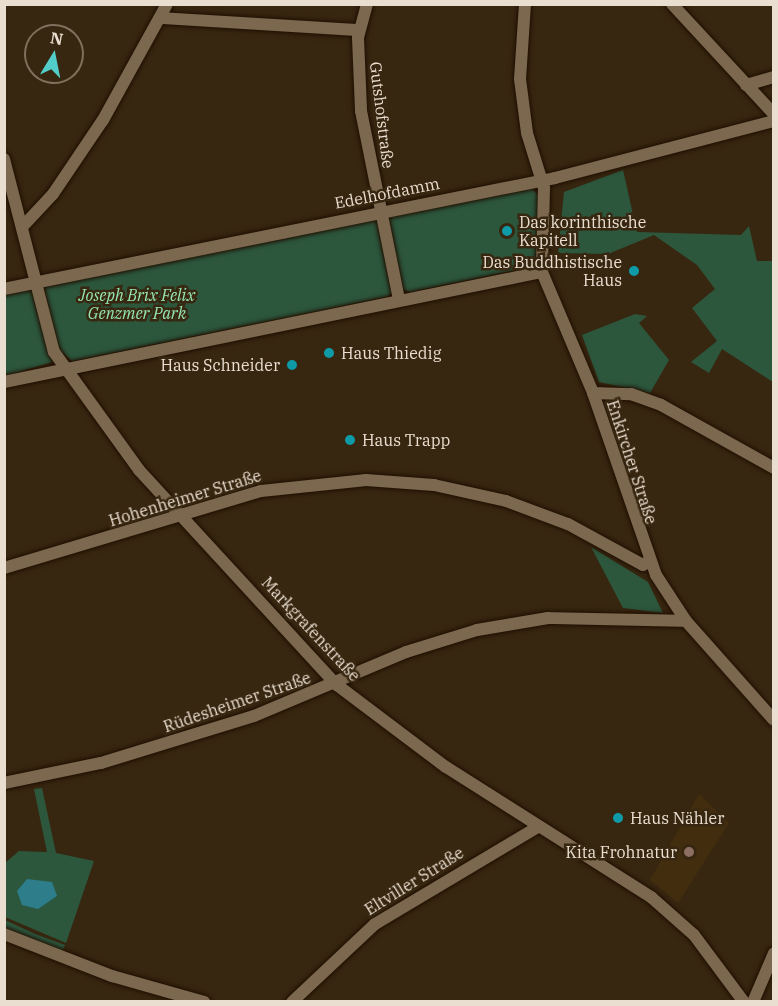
<!DOCTYPE html>
<html>
<head>
<meta charset="utf-8">
<style>
  body { margin:0 }
  #map { position:relative; width:778px; height:1006px; overflow:hidden; background:#382710; font-family:"IBM Plex Serif",serif }
  div>[style] { position:absolute }
  .built>* { inset:0; background:#432d0f }
  .green>* { inset:0; background:#2c573d }
  .water>* { inset:0; background:#2d7d8b }
  .roads { filter:drop-shadow(0 0 2px #1f0f00) drop-shadow(0 0 2px #1f0f00) }
  .minor>* { height:12px; margin:-6px; padding:0 6px; transform-origin:6px; border-radius:6px; background:#7c684f }
  .dots>* { width:16px; height:16px; translate:-50% -50%; box-sizing:border-box; border:3px solid #382710; border-radius:50% }
  span { translate:-50% -50%; white-space:nowrap; text-align:center; line-height:1.15; -webkit-text-stroke:5px #382710; paint-order:stroke }
  .street-label { font-size:16px; color:#e9ded0 }
  .poi-label { font-size:16px; color:#e9ded0 }
  .left { translate:0 -50%; text-align:left }
  .right { translate:-100% -50%; text-align:right }
  .park-label { font-size:16px; color:#94e6b3; font-style:italic }
  .frame { position:absolute; inset:0; border:6px solid #e9ded0; pointer-events:none }
  .north { position:absolute; left:24px; top:24px; width:60px; height:60px; box-sizing:border-box; background:#382710; border:2px solid #7f705d; border-radius:50%; rotate:10deg; font-size:16px; font-weight:700; line-height:24px; text-align:center; color:#e9ded0 }
  .north::after { content:''; display:block; margin:auto; width:21px; height:27px; background:#53cdc9; clip-path:polygon(50% 0,100% 100%,50% 72%,0 100%) }
</style>
</head>
<body>
<div id="map">
  <div class="built">
    <i style="clip-path:polygon(699px 794px,729px 823px,678px 903px,650px 880px)"></i>
  </div>
  <div class="green">
    <i style="clip-path:polygon(623px 170px,637px 232px,741px 235px,749px 226px,757px 261px,773px 261px,773px 382px,722px 349px,709px 373px,691px 362px,717px 341px,692px 308px,715px 289px,697px 265px,654px 235px,608px 254px,558px 253px,564px 192px)"></i>
    <i style="clip-path:polygon(530px 187px,538px 195px,536px 266px,410px 292px,401px 288px,388px 214px)"></i>
    <i style="clip-path:polygon(378px 218px,392px 293px,386px 297px,72px 361px,58px 348px,44px 286px)"></i>
    <i style="clip-path:polygon(32px 287px,52px 362px,5px 376px,4px 291px)"></i>
    <i style="clip-path:polygon(635px 314px,647px 316px,639px 323px,669px 360px,650px 393px,599px 382px,582px 335px)"></i>
    <i style="clip-path:polygon(591px 547px,648px 582px,663px 613px,623px 608px)"></i>
    <i style="clip-path:polygon(42px 788px,56px 853px,94px 861px,66px 943px,5px 917px,5px 863px,19px 851px,47px 852px,34px 789px)"></i>
    <i style="clip-path:polygon(5px 920px,35px 934px,65px 945px,62px 952px,31px 939px,5px 928px)"></i>
  </div>
  <div class="water">
    <i style="clip-path:polygon(27px 879px,52px 882px,57px 896px,38px 909px,22px 905px,17px 891px)"></i>
  </div>
  <div class="roads">
    <div class="minor">
      <i style="left:367px;top:4px;width:35px;rotate:105deg"></i>
      <i style="left:358px;top:38px;width:73px;rotate:87.6deg"></i>
      <i style="left:361px;top:111px;width:193px;rotate:78.6deg"></i>
      <i style="left:525px;top:4px;width:75px;rotate:93.8deg"></i>
      <i style="left:520px;top:79px;width:54px;rotate:82.6deg"></i>
      <i style="left:527px;top:133px;width:58px;rotate:72.8deg"></i>
      <i style="left:544px;top:188px;width:84px;rotate:91.4deg"></i>
      <i style="left:542px;top:272px;width:131px;rotate:67.1deg"></i>
      <i style="left:593px;top:393px;width:193px;rotate:70.9deg"></i>
      <i style="left:656px;top:575px;width:55px;rotate:56.9deg"></i>
      <i style="left:686px;top:621px;width:132px;rotate:48.4deg"></i>
      <i style="left:672px;top:4px;width:150px;rotate:47.2deg"></i>
      <i style="left:161px;top:18px;width:198px;rotate:3.5deg"></i>
      <i style="left:746px;top:85px;width:29px;rotate:-16deg"></i>
      <i style="left:4px;top:159px;width:199px;rotate:75.5deg"></i>
      <i style="left:54px;top:352px;width:145px;rotate:54.2deg"></i>
      <i style="left:139px;top:470px;width:292px;rotate:47.4deg"></i>
      <i style="left:337px;top:685px;width:136px;rotate:37deg"></i>
      <i style="left:446px;top:767px;width:243px;rotate:32.4deg"></i>
      <i style="left:651px;top:897px;width:57px;rotate:41.5deg"></i>
      <i style="left:694px;top:935px;width:84px;rotate:53.3deg"></i>
      <i style="left:25px;top:224px;width:41px;rotate:-47deg"></i>
      <i style="left:53px;top:194px;width:89px;rotate:-56deg"></i>
      <i style="left:103px;top:120px;width:132px;rotate:-61.1deg"></i>
      <i style="left:4px;top:289px;width:562px;rotate:-11.39deg"></i>
      <i style="left:555px;top:178px;width:226px;rotate:-14.6deg"></i>
      <i style="left:4px;top:382px;width:549px;rotate:-11.56deg"></i>
      <i style="left:593px;top:393px;width:38px;rotate:2deg"></i>
      <i style="left:631px;top:394px;width:32px;rotate:20deg"></i>
      <i style="left:661px;top:405px;width:129px;rotate:29.1deg"></i>
      <i style="left:4px;top:568px;width:268px;rotate:-16.7deg"></i>
      <i style="left:261px;top:491px;width:106px;rotate:-6deg"></i>
      <i style="left:366px;top:480px;width:68px;rotate:4.2deg"></i>
      <i style="left:434px;top:485px;width:74px;rotate:12.5deg"></i>
      <i style="left:506px;top:501px;width:66px;rotate:20.4deg"></i>
      <i style="left:568px;top:524px;width:85px;rotate:28.7deg"></i>
      <i style="left:643px;top:565px;width:7px;rotate:-34deg"></i>
      <i style="left:4px;top:783px;width:99px;rotate:-11.7deg"></i>
      <i style="left:101px;top:763px;width:160px;rotate:-17.1deg"></i>
      <i style="left:254px;top:716px;width:165px;rotate:-22.8deg"></i>
      <i style="left:406px;top:652px;width:74px;rotate:-17.2deg"></i>
      <i style="left:477px;top:630px;width:72px;rotate:-9.6deg"></i>
      <i style="left:548px;top:618px;width:138px;rotate:1.2deg"></i>
      <i style="left:4px;top:934px;width:116px;rotate:21.3deg"></i>
      <i style="left:112px;top:976px;width:96px;rotate:15.8deg"></i>
      <i style="left:292px;top:1002px;width:114px;rotate:-43.2deg"></i>
      <i style="left:375px;top:924px;width:190px;rotate:-30.8deg"></i>
      <i style="left:753px;top:1002px;width:53px;rotate:-66.8deg"></i>
    </div>
  </div>
  <div class="dots">
    <i style="left:507px;top:231px;background:#0f9aa8"></i>
    <i style="left:634px;top:271px;background:#0f9aa8"></i>
    <i style="left:329px;top:353px;background:#0f9aa8"></i>
    <i style="left:292px;top:365px;background:#0f9aa8"></i>
    <i style="left:350px;top:440px;background:#0f9aa8"></i>
    <i style="left:618px;top:818px;background:#0f9aa8"></i>
    <i style="left:689px;top:852px;background:#8d6e63"></i>
  </div>
  <div class="street-label">
    <span style="left:382px;top:115px;rotate:83deg">Gutshofstraße</span>
    <span style="left:387px;top:193px;rotate:-11deg">Edelhofdamm</span>
    <span style="left:632px;top:462px;rotate:72deg">Enkircher Straße</span>
    <span style="left:185px;top:498px;rotate:-17deg">Hohenheimer Straße</span>
    <span style="left:311px;top:629px;rotate:47deg">Markgrafenstraße</span>
    <span style="left:237px;top:702px;rotate:-19deg">Rüdesheimer Straße</span>
    <span style="left:414px;top:881px;rotate:-32deg">Eltviller Straße</span>
  </div>
  <div class="poi-label">
    <span class="left" style="left:519px;top:231px">Das korinthische<br>Kapitell</span>
    <span class="right" style="left:622px;top:271px">Das Buddhistische<br>Haus</span>
    <span class="left" style="left:341px;top:353px">Haus Thiedig</span>
    <span class="right" style="left:280px;top:365px">Haus Schneider</span>
    <span class="left" style="left:362px;top:440px">Haus Trapp</span>
    <span class="left" style="left:630px;top:818px">Haus Nähler</span>
    <span class="right" style="left:677px;top:852px">Kita Frohnatur</span>
  </div>
  <div class="park-label">
    <span style="left:137px;top:304px">Joseph Brix Felix<br>Genzmer Park</span>
  </div>
  <div class="frame"></div>
  <div class="north">N</div>
</div>
</body>
</html>
